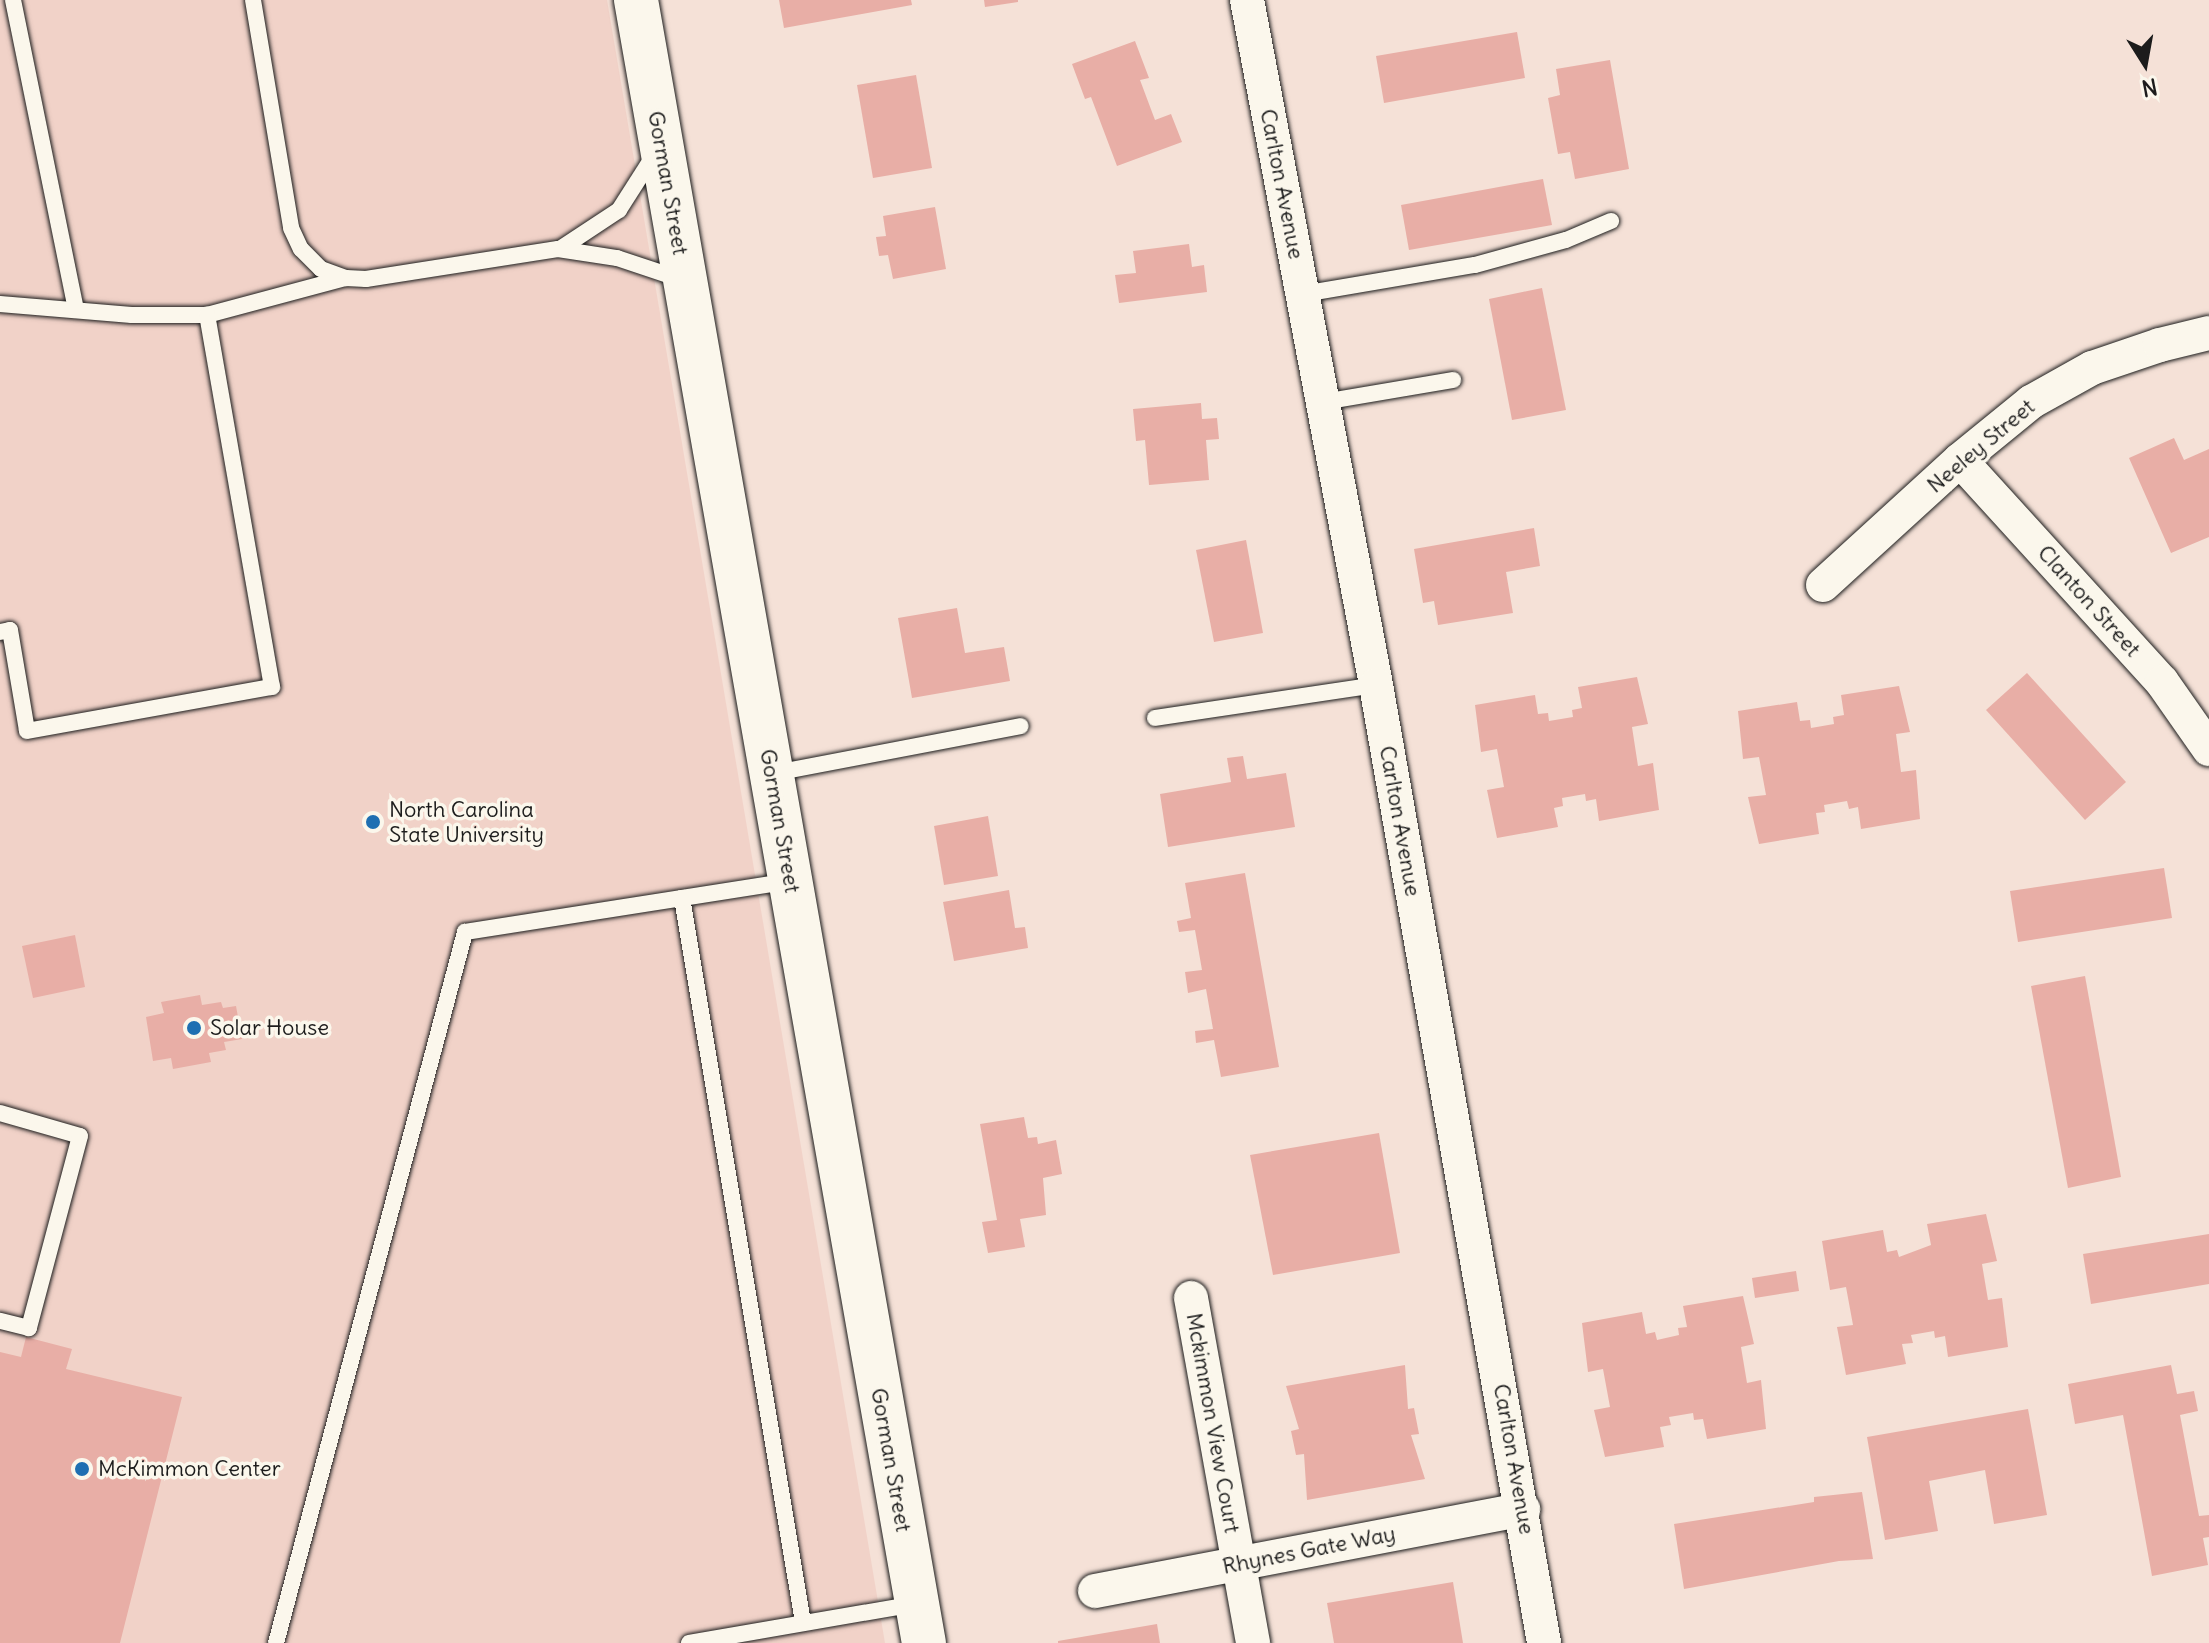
<!DOCTYPE html>
<html>
<head>
<meta charset="utf-8">
<style>
  body { margin:0 }
  #map { position:relative; width:2209px; height:1643px; overflow:hidden; background:#f5e1d7; font-family:Delius,sans-serif }
  div>[style] { position:absolute }
  .built>* { inset:0; background:#f1d2c8 }
  .building>* { inset:0; background:#e8aea6 }
  .roads { filter:drop-shadow(0 0 2px #1c1c1c) drop-shadow(0 0 2px #1c1c1c) }
  .lane>* { height:16px; margin:-8px; padding:0 8px; transform-origin:8px; border-radius:8px; background:#fbf7ec }
  .street>* { height:34px; margin:-17px; padding:0 17px; transform-origin:17px; border-radius:17px; background:#fbf7ec }
  .secondary>* { height:44px; margin:-22px; padding:0 22px; transform-origin:22px; border-radius:22px; background:#fbf7ec }
  .dots>* { width:22px; height:22px; translate:-50% -50%; box-sizing:border-box; border:4px solid #fbf7ec; border-radius:50% }
  span { translate:-50% -50%; white-space:nowrap; text-align:center; line-height:1.15; -webkit-text-stroke:7px #fbf7ec; paint-order:stroke }
  .street-label { font-size:22px; color:#1c1c1c }
  .poi-label { font-size:22px; color:#1c1c1c }
  .left { translate:0 -50%; text-align:left }
  .north { position:absolute; left:2105px; top:24px; width:80px; height:80px; -webkit-text-stroke:6px #fbf7ec; paint-order:stroke; rotate:169deg; font-size:22px; font-weight:700; line-height:32px; text-align:center; color:#1c1c1c }
  .north::after { content:''; display:block; margin:auto; width:28px; height:36px; background:#1c1c1c; clip-path:polygon(50% 0,100% 100%,50% 72%,0 100%) }
</style>
</head>
<body>
<div id="map">
  <div class="built">
    <i style="clip-path:polygon(0 0,607px 0,885px 1643px,0 1643px)"></i>
  </div>
  <div class="building">
    <i style="clip-path:polygon(779px 0,911px 0,912px 5px,784px 28px)"></i>
    <i style="clip-path:polygon(984px 0,1018px 0,1018px 2px,985px 7px)"></i>
    <i style="clip-path:polygon(1517px 32px,1525px 78px,1384px 103px,1376px 56px)"></i>
    <i style="clip-path:polygon(1135px 41px,1149px 78px,1140px 80px,1155px 120px,1171px 114px,1182px 142px,1117px 166px,1091px 97px,1085px 99px,1072px 64px)"></i>
    <i style="clip-path:polygon(1610px 60px,1629px 169px,1575px 179px,1570px 152px,1558px 154px,1548px 98px,1560px 95px,1556px 69px)"></i>
    <i style="clip-path:polygon(916px 75px,932px 168px,873px 178px,857px 85px)"></i>
    <i style="clip-path:polygon(1543px 179px,1552px 225px,1409px 250px,1401px 205px)"></i>
    <i style="clip-path:polygon(935px 207px,946px 269px,893px 279px,888px 255px,879px 256px,876px 237px,886px 236px,883px 216px)"></i>
    <i style="clip-path:polygon(1189px 244px,1192px 267px,1204px 265px,1207px 292px,1119px 303px,1115px 275px,1136px 273px,1133px 251px)"></i>
    <i style="clip-path:polygon(1542px 288px,1566px 410px,1512px 420px,1489px 299px)"></i>
    <i style="clip-path:polygon(1201px 403px,1202px 419px,1217px 418px,1219px 439px,1206px 440px,1209px 480px,1149px 485px,1145px 440px,1136px 441px,1133px 409px)"></i>
    <i style="clip-path:polygon(2174px 438px,2184px 460px,2209px 449px,2209px 537px,2171px 553px,2129px 458px)"></i>
    <i style="clip-path:polygon(1534px 528px,1540px 566px,1506px 572px,1513px 613px,1438px 625px,1434px 601px,1423px 603px,1414px 549px)"></i>
    <i style="clip-path:polygon(1246px 540px,1263px 633px,1214px 642px,1196px 550px)"></i>
    <i style="clip-path:polygon(957px 608px,965px 653px,1004px 647px,1010px 681px,912px 698px,898px 618px)"></i>
    <i style="clip-path:polygon(2027px 673px,2126px 782px,2085px 820px,1986px 710px)"></i>
    <i style="clip-path:polygon(1637px 677px,1648px 724px,1632px 727px,1638px 766px,1653px 763px,1659px 810px,1599px 821px,1596px 799px,1586px 801px,1585px 794px,1562px 798px,1563px 806px,1554px 808px,1558px 827px,1497px 838px,1487px 790px,1504px 787px,1497px 749px,1481px 752px,1475px 705px,1535px 695px,1538px 714px,1548px 713px,1549px 721px,1573px 717px,1572px 710px,1582px 708px,1578px 687px)"></i>
    <i style="clip-path:polygon(1899px 686px,1910px 732px,1896px 734px,1901px 772px,1916px 770px,1920px 819px,1861px 829px,1858px 807px,1849px 809px,1847px 801px,1824px 805px,1825px 812px,1816px 813px,1819px 834px,1759px 844px,1748px 797px,1766px 795px,1759px 757px,1743px 759px,1738px 711px,1797px 702px,1800px 721px,1810px 720px,1811px 728px,1834px 724px,1833px 717px,1844px 715px,1841px 695px)"></i>
    <i style="clip-path:polygon(1243px 756px,1247px 779px,1286px 773px,1295px 827px,1168px 847px,1160px 794px,1231px 782px,1227px 758px)"></i>
    <i style="clip-path:polygon(988px 816px,998px 876px,944px 885px,934px 826px)"></i>
    <i style="clip-path:polygon(2164px 868px,2172px 918px,2018px 942px,2010px 891px)"></i>
    <i style="clip-path:polygon(1245px 873px,1279px 1067px,1221px 1077px,1214px 1040px,1196px 1043px,1195px 1031px,1213px 1029px,1206px 989px,1188px 993px,1185px 972px,1202px 970px,1195px 930px,1179px 932px,1177px 921px,1191px 918px,1185px 883px)"></i>
    <i style="clip-path:polygon(1009px 890px,1015px 928px,1025px 927px,1028px 948px,954px 961px,943px 902px)"></i>
    <i style="clip-path:polygon(75px 935px,85px 987px,33px 998px,22px 946px)"></i>
    <i style="clip-path:polygon(2085px 976px,2121px 1177px,2068px 1188px,2031px 986px)"></i>
    <i style="clip-path:polygon(200px 995px,202px 1005px,221px 1002px,223px 1008px,236px 1006px,242px 1039px,224px 1042px,226px 1050px,209px 1053px,211px 1062px,173px 1069px,171px 1058px,153px 1061px,146px 1017px,164px 1013px,161px 1002px)"></i>
    <i style="clip-path:polygon(1024px 1117px,1028px 1138px,1037px 1137px,1038px 1144px,1056px 1140px,1062px 1174px,1043px 1178px,1046px 1215px,1020px 1219px,1025px 1247px,988px 1253px,982px 1222px,997px 1220px,980px 1124px)"></i>
    <i style="clip-path:polygon(1379px 1133px,1400px 1253px,1273px 1275px,1250px 1155px)"></i>
    <i style="clip-path:polygon(1986px 1214px,1997px 1261px,1982px 1264px,1988px 1300px,2002px 1298px,2008px 1347px,1948px 1357px,1945px 1336px,1935px 1338px,1934px 1331px,1911px 1335px,1913px 1343px,1902px 1344px,1906px 1364px,1846px 1375px,1837px 1327px,1853px 1325px,1846px 1287px,1830px 1290px,1822px 1241px,1883px 1230px,1887px 1252px,1897px 1250px,1899px 1257px,1931px 1245px,1927px 1224px)"></i>
    <i style="clip-path:polygon(2209px 1234px,2209px 1284px,2091px 1304px,2083px 1254px)"></i>
    <i style="clip-path:polygon(1796px 1271px,1799px 1291px,1755px 1298px,1752px 1278px)"></i>
    <i style="clip-path:polygon(1743px 1296px,1754px 1344px,1741px 1347px,1747px 1383px,1761px 1380px,1766px 1429px,1707px 1439px,1703px 1419px,1694px 1420px,1693px 1413px,1669px 1417px,1671px 1425px,1660px 1427px,1664px 1447px,1605px 1457px,1594px 1410px,1610px 1407px,1603px 1369px,1588px 1372px,1582px 1323px,1642px 1312px,1646px 1334px,1655px 1332px,1657px 1340px,1679px 1335px,1678px 1328px,1687px 1327px,1683px 1306px)"></i>
    <i style="clip-path:polygon(26px 1337px,72px 1349px,66px 1369px,182px 1397px,120px 1643px,0 1643px,0 1352px,21px 1357px)"></i>
    <i style="clip-path:polygon(1405px 1365px,1408px 1409px,1414px 1408px,1419px 1434px,1411px 1435px,1425px 1479px,1307px 1500px,1304px 1454px,1296px 1455px,1291px 1431px,1299px 1429px,1286px 1386px)"></i>
    <i style="clip-path:polygon(2171px 1365px,2177px 1394px,2194px 1391px,2198px 1411px,2180px 1415px,2199px 1516px,2209px 1515px,2209px 1537px,2203px 1538px,2208px 1565px,2152px 1576px,2123px 1415px,2075px 1424px,2068px 1384px)"></i>
    <i style="clip-path:polygon(2028px 1409px,2047px 1515px,1994px 1524px,1985px 1470px,1929px 1481px,1938px 1531px,1885px 1540px,1867px 1437px)"></i>
    <i style="clip-path:polygon(1862px 1492px,1873px 1559px,1839px 1561px,1684px 1589px,1674px 1524px,1814px 1502px,1814px 1497px)"></i>
    <i style="clip-path:polygon(1453px 1582px,1463px 1643px,1334px 1643px,1327px 1603px)"></i>
    <i style="clip-path:polygon(1157px 1624px,1160px 1643px,1058px 1643px,1058px 1641px)"></i>
  </div>
  <div class="roads">
    <div class="lane">
      <i style="left:13px;top:0;width:316px;rotate:78.5deg"></i>
      <i style="left:253px;top:0;width:231px;rotate:80.5deg"></i>
      <i style="left:291px;top:228px;width:23px;rotate:65deg"></i>
      <i style="left:301px;top:249px;width:28px;rotate:45deg"></i>
      <i style="left:321px;top:269px;width:27px;rotate:20deg"></i>
      <i style="left:346px;top:278px;width:20px;rotate:3deg"></i>
      <i style="left:366px;top:279px;width:194px;rotate:-8.9deg"></i>
      <i style="left:558px;top:249px;width:60px;rotate:8.7deg"></i>
      <i style="left:617px;top:258px;width:66px;rotate:18.4deg"></i>
      <i style="left:560px;top:249px;width:71px;rotate:-33.5deg"></i>
      <i style="left:619px;top:210px;width:65px;rotate:-57.5deg"></i>
      <i style="left:1303px;top:294px;width:174px;rotate:-9.6deg"></i>
      <i style="left:1475px;top:265px;width:94px;rotate:-15.4deg"></i>
      <i style="left:1566px;top:240px;width:49px;rotate:-22.9deg"></i>
      <i style="left:0;top:304px;width:132px;rotate:4.8deg"></i>
      <i style="left:132px;top:315px;width:75px"></i>
      <i style="left:207px;top:315px;width:143px;rotate:-15deg"></i>
      <i style="left:1323px;top:402px;width:132px;rotate:-9.6deg"></i>
      <i style="left:0;top:632px;width:10px;rotate:-11deg"></i>
      <i style="left:10px;top:630px;width:102px;rotate:80.4deg"></i>
      <i style="left:27px;top:731px;width:249px;rotate:-10.2deg"></i>
      <i style="left:272px;top:687px;width:378px;rotate:-99.9deg"></i>
      <i style="left:1155px;top:718px;width:223px;rotate:-8.5deg"></i>
      <i style="left:775px;top:773px;width:250px;rotate:-10.8deg"></i>
      <i style="left:682px;top:898px;width:735px;rotate:80.52deg"></i>
      <i style="left:0;top:1113px;width:83px;rotate:16deg"></i>
      <i style="left:80px;top:1136px;width:199px;rotate:104.9deg"></i>
      <i style="left:29px;top:1328px;width:30px;rotate:-166deg"></i>
      <i style="left:276px;top:1643px;width:736px;rotate:-75.11deg"></i>
      <i style="left:465px;top:932px;width:328px;rotate:-8.9deg"></i>
      <i style="left:689px;top:1643px;width:229px;rotate:-9.8deg"></i>
    </div>
    <div class="street">
      <i style="left:1247px;top:0;width:697px;rotate:79.33deg"></i>
      <i style="left:1376px;top:685px;width:973px;rotate:80.05deg"></i>
      <i style="left:1960px;top:460px;width:300px;rotate:47.7deg"></i>
      <i style="left:2162px;top:682px;width:82px;rotate:55deg"></i>
      <i style="left:1823px;top:585px;width:185px;rotate:-42.4deg"></i>
      <i style="left:1960px;top:460px;width:92px;rotate:-39.2deg"></i>
      <i style="left:2031px;top:402px;width:70px;rotate:-29.1deg"></i>
      <i style="left:2092px;top:368px;width:72px;rotate:-18.7deg"></i>
      <i style="left:2160px;top:345px;width:50px;rotate:-13.8deg"></i>
      <i style="left:1191px;top:1298px;width:351px;rotate:79.8deg"></i>
      <i style="left:1095px;top:1591px;width:436px;rotate:-10.8deg"></i>
    </div>
    <div class="secondary">
      <i style="left:636px;top:0;width:1668px;rotate:80.06deg"></i>
    </div>
  </div>
  <div class="dots">
    <i style="left:373px;top:822px;background:#1f6fb2"></i>
    <i style="left:194px;top:1028px;background:#1f6fb2"></i>
    <i style="left:82px;top:1469px;background:#1f6fb2"></i>
  </div>
  <div class="street-label">
    <span style="left:668px;top:183px;rotate:80deg">Gorman Street</span>
    <span style="left:1282px;top:184px;rotate:79deg">Carlton Avenue</span>
    <span style="left:1981px;top:446px;rotate:-40deg">Neeley Street</span>
    <span style="left:2089px;top:601px;rotate:48deg">Clanton Street</span>
    <span style="left:780px;top:821px;rotate:80deg">Gorman Street</span>
    <span style="left:1400px;top:821px;rotate:80deg">Carlton Avenue</span>
    <span style="left:1213px;top:1423px;rotate:80deg">Mckimmon View Court</span>
    <span style="left:1514px;top:1459px;rotate:80deg">Carlton Avenue</span>
    <span style="left:891px;top:1460px;rotate:80deg">Gorman Street</span>
    <span style="left:1309px;top:1550px;rotate:-11deg">Rhynes Gate Way</span>
  </div>
  <div class="poi-label">
    <span class="left" style="left:389px;top:822px">North Carolina<br>State University</span>
    <span class="left" style="left:210px;top:1028px">Solar House</span>
    <span class="left" style="left:98px;top:1469px">McKimmon Center</span>
  </div>
  <div class="north">N</div>
</div>
</body>
</html>
